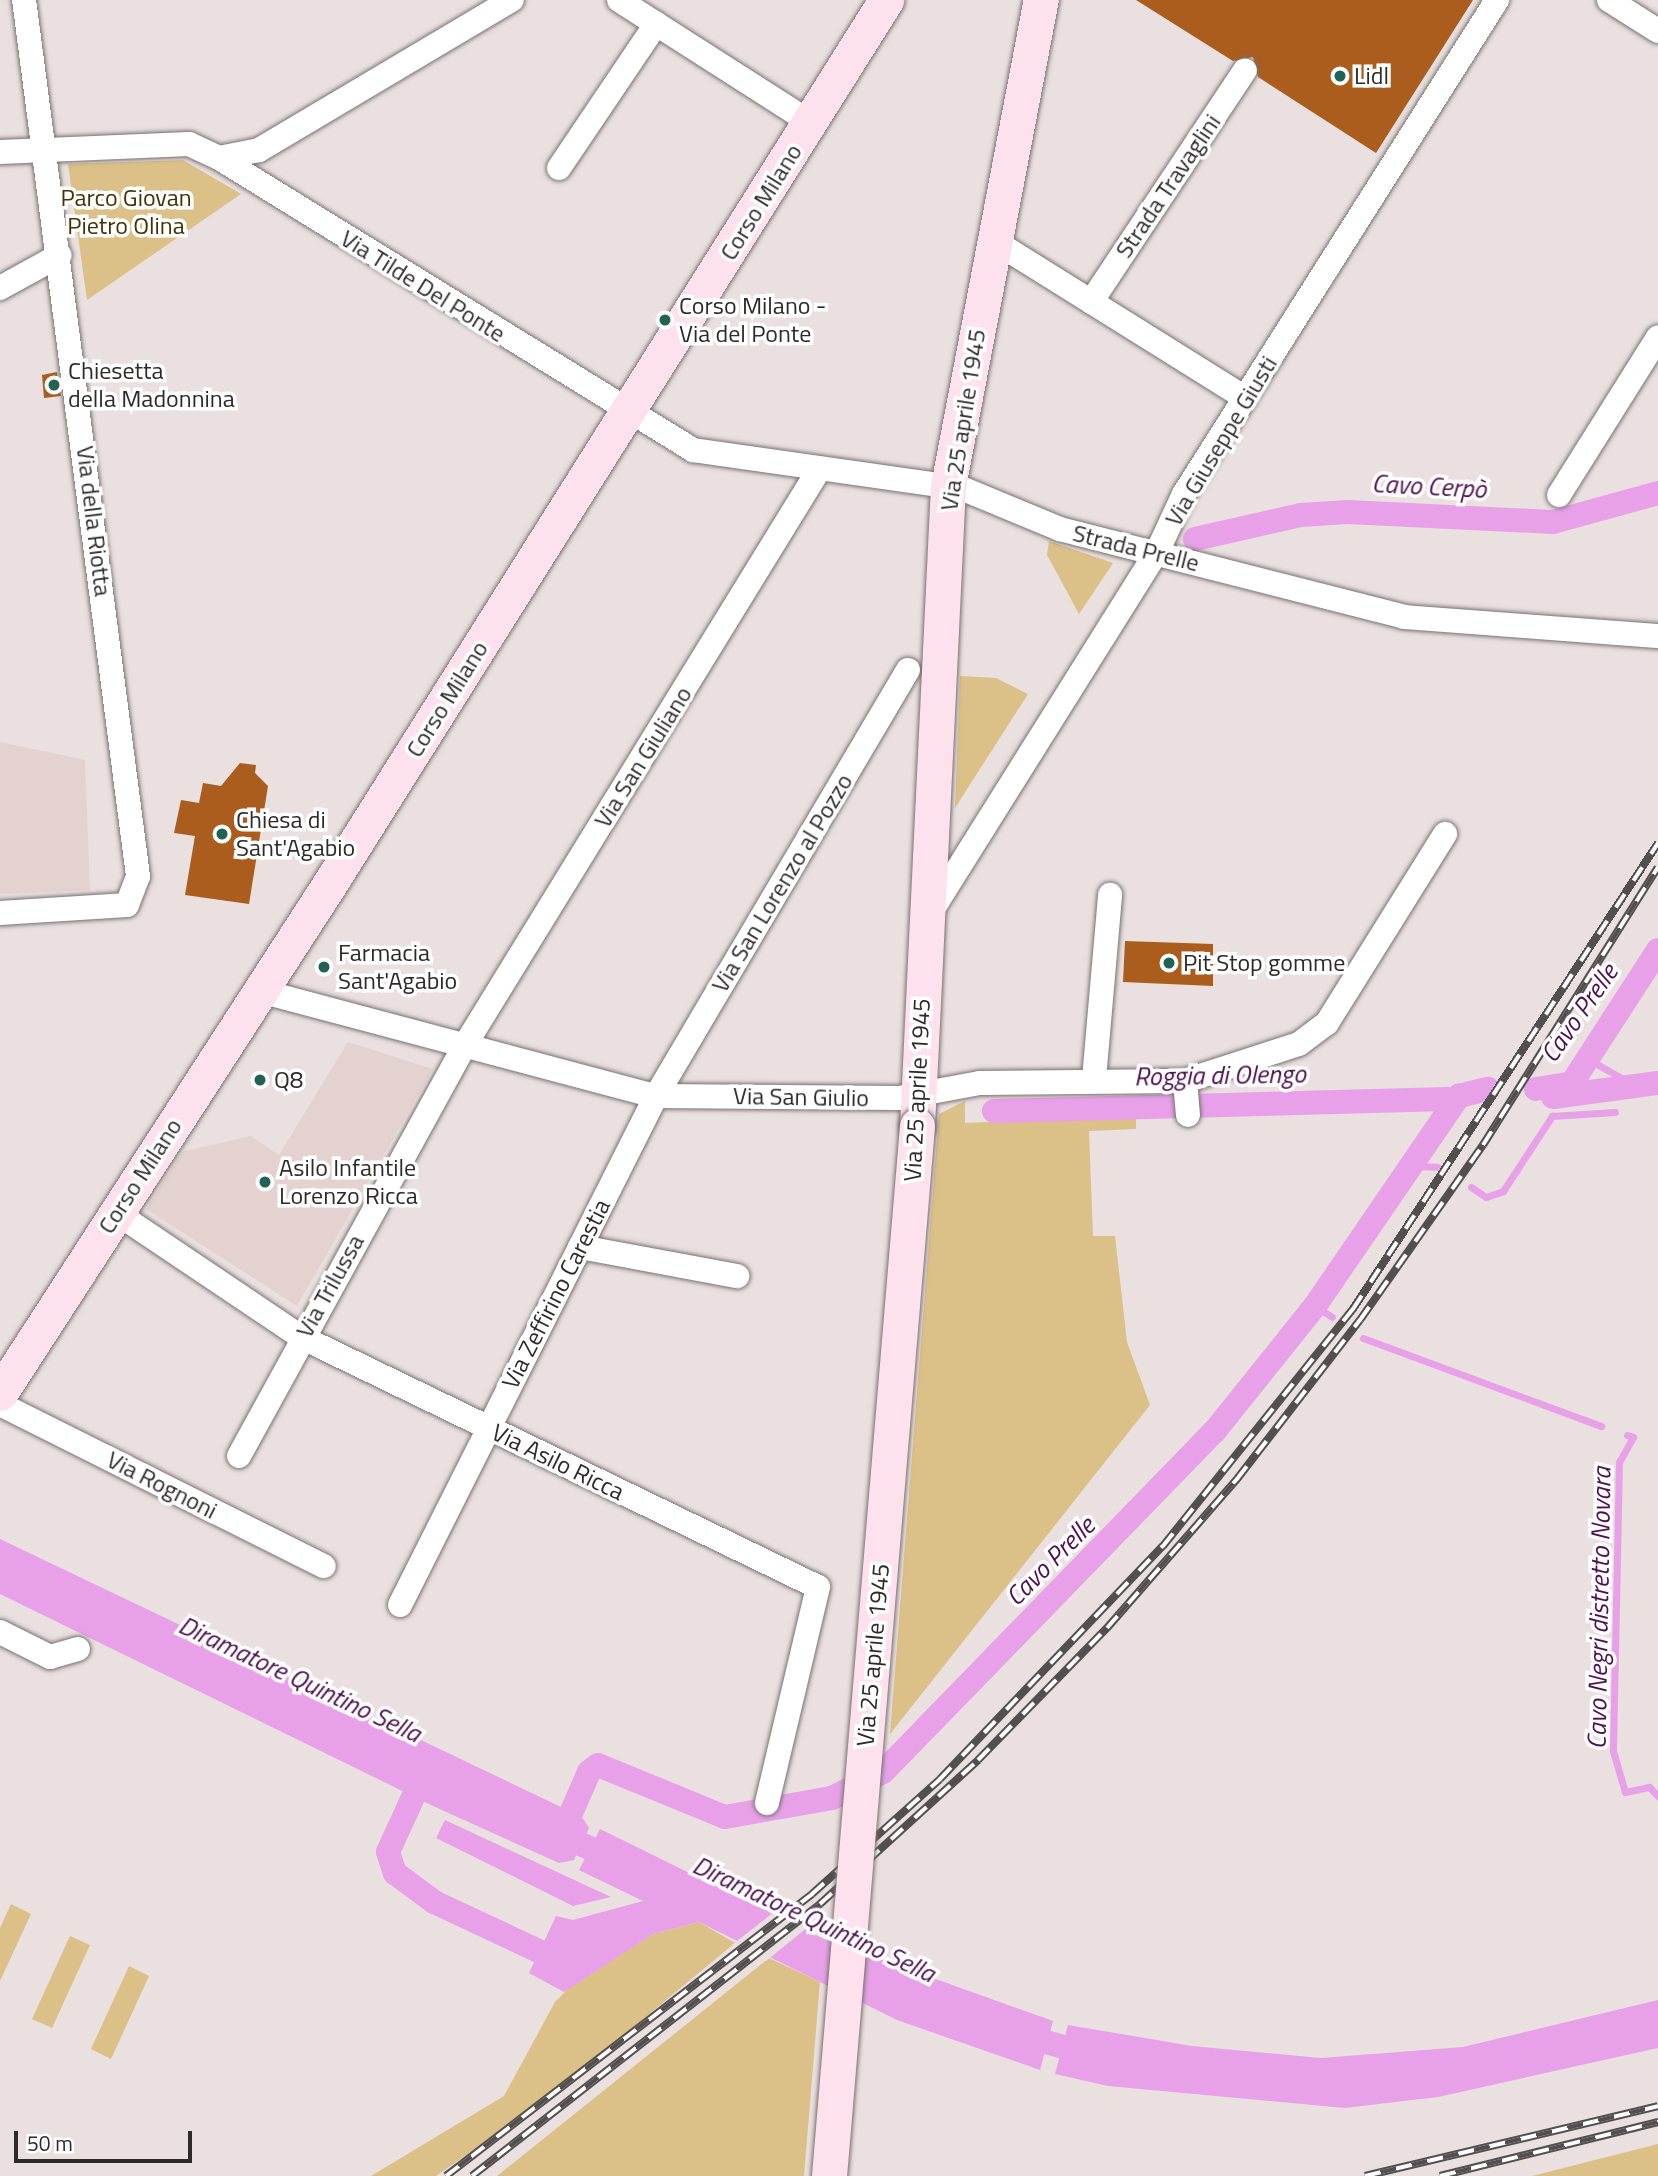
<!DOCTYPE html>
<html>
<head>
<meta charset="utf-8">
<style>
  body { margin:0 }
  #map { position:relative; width:1658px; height:2176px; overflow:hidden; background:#e9e0df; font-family:"Titillium Web",sans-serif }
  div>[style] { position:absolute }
  .built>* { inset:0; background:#e3d2d0 }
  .green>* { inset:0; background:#dbc088 }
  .water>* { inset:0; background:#e8a1e9 }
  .pier>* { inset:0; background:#e9e0df }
  .stream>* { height:7px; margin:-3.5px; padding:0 3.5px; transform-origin:3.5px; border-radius:3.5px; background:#e8a1e9 }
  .canal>* { height:24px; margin:-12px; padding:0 12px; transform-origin:12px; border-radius:12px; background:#e8a1e9 }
  .building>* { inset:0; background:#ab5d1d }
  .roads { filter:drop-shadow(0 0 2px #797271) drop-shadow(0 0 2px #797271) }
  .street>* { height:24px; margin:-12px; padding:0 12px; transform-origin:12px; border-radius:12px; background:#fff }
  .secondary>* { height:35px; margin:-17.5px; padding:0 17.5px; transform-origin:17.5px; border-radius:17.5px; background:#fde2ed }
  .rail>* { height:8px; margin-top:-4px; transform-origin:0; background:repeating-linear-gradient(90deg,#fff 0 16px,#544f4f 0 32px); box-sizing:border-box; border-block:2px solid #544f4f }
  .bridges { filter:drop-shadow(0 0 2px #797271) drop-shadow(0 0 2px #797271) }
  .secondary-bridge>* { height:35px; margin:-17.5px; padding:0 17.5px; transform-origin:17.5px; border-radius:17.5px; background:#fde2ed }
  .dots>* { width:19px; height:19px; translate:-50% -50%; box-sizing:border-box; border:4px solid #fff; border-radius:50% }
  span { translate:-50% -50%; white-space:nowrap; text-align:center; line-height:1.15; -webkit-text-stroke:7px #fff; paint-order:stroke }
  .poi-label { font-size:24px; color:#2d2a2a }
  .left { translate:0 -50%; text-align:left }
  .street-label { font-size:24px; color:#2d2a2a }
  .park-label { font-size:24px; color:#433206 }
  .water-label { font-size:26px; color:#4f1052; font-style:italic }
  .scale { position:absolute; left:14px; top:2131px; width:178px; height:32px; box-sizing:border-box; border:4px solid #2d2a2a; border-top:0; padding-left:9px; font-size:21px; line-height:24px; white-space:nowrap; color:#2d2a2a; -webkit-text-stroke:5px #fff; paint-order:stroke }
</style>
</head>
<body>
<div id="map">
  <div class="built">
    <i style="clip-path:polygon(0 742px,85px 760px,90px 890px,0 894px)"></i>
    <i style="clip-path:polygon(348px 1042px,433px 1069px,297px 1306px,146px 1209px,182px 1152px,251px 1136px,279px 1155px)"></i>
  </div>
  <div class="green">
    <i style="clip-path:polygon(183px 160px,241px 194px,87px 300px,68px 164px)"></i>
    <i style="clip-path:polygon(1049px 541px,1113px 563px,1079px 614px,1047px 555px)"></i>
    <i style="clip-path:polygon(960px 676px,996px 678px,1028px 694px,955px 808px)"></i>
    <i style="clip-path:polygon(965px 1101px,965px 1123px,1136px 1116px,1136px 1129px,1089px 1131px,1093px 1236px,1115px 1236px,1127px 1342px,1150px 1405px,890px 1734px,939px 1114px)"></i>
    <i style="clip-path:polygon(11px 1904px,31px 1914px,0 1981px,0 1928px)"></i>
    <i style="clip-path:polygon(699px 1922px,735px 1943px,550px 2096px,436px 2176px,371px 2176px,504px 2096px,555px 2002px,569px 1988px,653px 1934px)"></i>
    <i style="clip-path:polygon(70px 1936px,90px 1945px,52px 2028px,32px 2019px)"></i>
    <i style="clip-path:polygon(769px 1958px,820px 1982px,804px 2176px,497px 2176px)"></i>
    <i style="clip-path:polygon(129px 1966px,149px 1976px,111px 2059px,91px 2049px)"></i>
    <i style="clip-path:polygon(1658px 2144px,1658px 2176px,1532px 2176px)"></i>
  </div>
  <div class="water">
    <i style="clip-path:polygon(0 1539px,582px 1817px,589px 1828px,574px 1860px,559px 1863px,433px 1806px,0 1594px)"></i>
    <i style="clip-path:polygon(445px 1820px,611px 1897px,573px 1906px,436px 1838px)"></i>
    <i style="clip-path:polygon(600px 1829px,824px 1939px,1053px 2021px,1040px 2070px,897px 2020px,699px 1922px,653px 1934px,564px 1992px,529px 1973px,556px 1916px,573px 1920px,643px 1901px,579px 1870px)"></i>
    <i style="clip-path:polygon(1658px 2000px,1658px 2048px,1438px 2097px,1345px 2108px,1108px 2086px,1055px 2074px,1068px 2025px,1192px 2046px,1321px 2058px,1463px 2047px)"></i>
  </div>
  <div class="pier">
    <i style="clip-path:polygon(774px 1912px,808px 1927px,766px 1961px,732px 1945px)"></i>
  </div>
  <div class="stream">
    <i style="left:1588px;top:1059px;width:56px;rotate:29.7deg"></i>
    <i style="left:1413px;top:1166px;width:24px;rotate:2deg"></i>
    <i style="left:1471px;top:1187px;width:18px;rotate:34deg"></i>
    <i style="left:1486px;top:1197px;width:18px;rotate:-19deg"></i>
    <i style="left:1503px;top:1191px;width:90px;rotate:-56.8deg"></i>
    <i style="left:1552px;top:1116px;width:63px;rotate:-3.6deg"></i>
    <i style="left:1315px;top:1306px;width:20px;rotate:33deg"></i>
    <i style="left:1363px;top:1338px;width:254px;rotate:20.3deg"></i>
    <i style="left:1627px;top:1435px;width:6px;rotate:18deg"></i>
    <i style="left:1633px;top:1437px;width:29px;rotate:119deg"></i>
    <i style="left:1619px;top:1462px;width:289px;rotate:91.2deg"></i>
    <i style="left:1613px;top:1751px;width:43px;rotate:73.7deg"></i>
    <i style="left:1625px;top:1792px;width:25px;rotate:-12deg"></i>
    <i style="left:1649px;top:1787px;width:13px;rotate:45deg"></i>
  </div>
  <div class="canal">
    <i style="left:1195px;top:539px;width:109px;rotate:-12.8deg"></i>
    <i style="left:1301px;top:515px;width:47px;rotate:-3.7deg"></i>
    <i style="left:1348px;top:512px;width:205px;rotate:2.8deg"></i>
    <i style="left:1553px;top:522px;width:109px;rotate:-15.4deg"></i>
    <i style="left:1536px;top:1089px;width:36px;rotate:-9deg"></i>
    <i style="left:1572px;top:1083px;width:158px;rotate:-57.1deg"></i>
    <i style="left:1553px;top:1097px;width:106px;rotate:-7.6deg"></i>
    <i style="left:994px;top:1111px;width:454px;rotate:-1.5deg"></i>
    <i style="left:425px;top:1771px;width:89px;rotate:114.6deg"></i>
    <i style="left:388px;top:1852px;width:22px;rotate:72deg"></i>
    <i style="left:395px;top:1873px;width:49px;rotate:36.6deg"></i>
    <i style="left:434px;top:1902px;width:120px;rotate:25.1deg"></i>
    <i style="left:543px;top:1953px;width:29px;rotate:6deg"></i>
    <i style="left:550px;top:1831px;width:76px;rotate:23.2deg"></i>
    <i style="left:561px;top:1836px;width:70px;rotate:-66.4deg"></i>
    <i style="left:589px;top:1772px;width:11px;rotate:-38deg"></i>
    <i style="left:598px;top:1765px;width:137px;rotate:22.3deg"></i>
    <i style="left:725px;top:1817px;width:109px;rotate:-10.1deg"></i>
    <i style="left:832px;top:1798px;width:57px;rotate:-27deg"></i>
    <i style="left:883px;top:1772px;width:475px;rotate:-45.8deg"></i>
    <i style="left:1214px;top:1432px;width:161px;rotate:-51.3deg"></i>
    <i style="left:1315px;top:1306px;width:255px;rotate:-55.6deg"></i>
    <i style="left:1459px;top:1096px;width:30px;rotate:-14deg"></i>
    <i style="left:1015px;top:2033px;width:82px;rotate:16.2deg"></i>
  </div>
  <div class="building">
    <i style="clip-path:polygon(1136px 0,1473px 0,1376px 153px,1258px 77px,1253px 57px,1233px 61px)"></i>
    <i style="clip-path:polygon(57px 372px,61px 396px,44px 398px,42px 375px)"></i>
    <i style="clip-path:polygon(240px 763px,256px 765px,255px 773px,268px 786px,249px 904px,185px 895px,195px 836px,174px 833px,181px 800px,199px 803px,203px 783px,221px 786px)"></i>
    <i style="clip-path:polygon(1125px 941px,1213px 944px,1213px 986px,1123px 982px)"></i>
  </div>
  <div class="roads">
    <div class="street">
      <i style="left:619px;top:0;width:228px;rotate:32.6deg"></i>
      <i style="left:1609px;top:0;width:58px;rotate:32.3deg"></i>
      <i style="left:0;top:152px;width:189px;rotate:-2.4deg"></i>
      <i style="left:189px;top:144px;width:33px;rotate:25deg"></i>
      <i style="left:219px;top:158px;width:41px;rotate:-11.3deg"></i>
      <i style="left:259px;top:150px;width:294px;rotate:-30.7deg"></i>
      <i style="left:219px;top:158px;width:557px;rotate:31.63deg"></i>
      <i style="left:693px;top:450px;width:271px;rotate:8.1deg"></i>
      <i style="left:961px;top:488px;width:107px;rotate:22.5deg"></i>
      <i style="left:1060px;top:529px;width:355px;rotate:14.3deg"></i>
      <i style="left:1404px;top:617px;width:255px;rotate:4.3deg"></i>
      <i style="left:559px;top:168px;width:174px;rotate:-56deg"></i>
      <i style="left:994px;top:241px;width:296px;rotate:32deg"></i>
      <i style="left:0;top:288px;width:68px;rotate:-28.8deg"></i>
      <i style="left:1091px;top:302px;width:278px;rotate:-56.4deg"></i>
      <i style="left:1559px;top:495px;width:186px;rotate:-57.9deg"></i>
      <i style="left:0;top:913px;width:127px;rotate:-3.6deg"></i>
      <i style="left:127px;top:905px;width:31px;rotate:-69deg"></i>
      <i style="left:138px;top:876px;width:883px;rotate:-97.41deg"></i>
      <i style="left:929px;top:915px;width:431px;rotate:-57.9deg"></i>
      <i style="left:1158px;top:550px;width:62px;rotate:-65.1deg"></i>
      <i style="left:1184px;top:494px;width:585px;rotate:-57.64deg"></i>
      <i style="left:260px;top:991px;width:410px;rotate:14.9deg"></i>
      <i style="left:656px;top:1096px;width:243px;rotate:0.5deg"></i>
      <i style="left:899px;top:1098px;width:82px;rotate:-10.5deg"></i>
      <i style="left:980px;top:1083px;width:205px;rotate:-0.6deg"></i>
      <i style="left:1185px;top:1081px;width:120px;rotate:-18deg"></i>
      <i style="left:1299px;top:1044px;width:35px;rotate:-37deg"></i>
      <i style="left:1327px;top:1023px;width:223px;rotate:-58deg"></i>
      <i style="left:1094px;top:1079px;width:185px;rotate:-85deg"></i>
      <i style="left:1185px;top:1081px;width:34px;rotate:85deg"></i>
      <i style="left:115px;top:1212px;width:224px;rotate:33.9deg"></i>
      <i style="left:301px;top:1337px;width:574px;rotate:25.81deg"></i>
      <i style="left:818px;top:1587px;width:222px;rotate:103.3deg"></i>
      <i style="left:580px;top:1247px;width:160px;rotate:10.5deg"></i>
      <i style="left:0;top:1404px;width:362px;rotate:26.6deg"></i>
      <i style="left:239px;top:1456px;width:469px;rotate:-61.2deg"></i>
      <i style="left:465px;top:1045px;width:677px;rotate:-58.4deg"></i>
      <i style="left:400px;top:1605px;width:570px;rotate:-63.3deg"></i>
      <i style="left:656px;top:1096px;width:495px;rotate:-59.4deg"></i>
      <i style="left:0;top:1632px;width:56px;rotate:26.6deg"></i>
      <i style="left:50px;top:1657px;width:29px;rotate:-16deg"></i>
    </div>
    <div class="secondary">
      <i style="left:917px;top:1126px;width:641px;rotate:-87.23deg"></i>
      <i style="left:948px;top:486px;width:495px;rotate:-79.2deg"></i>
      <i style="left:0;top:1393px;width:605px;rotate:-57.07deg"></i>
      <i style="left:329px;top:885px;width:1046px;rotate:-57.81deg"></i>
    </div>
  </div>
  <div class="rail">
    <i style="left:446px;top:2176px;width:462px;rotate:-37.6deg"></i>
    <i style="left:812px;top:1894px;width:172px;rotate:-41.9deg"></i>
    <i style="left:940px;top:1779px;width:323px;rotate:-46.3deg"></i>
    <i style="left:1163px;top:1546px;width:304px;rotate:-51.3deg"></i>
    <i style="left:1353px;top:1309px;width:557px;rotate:-56.79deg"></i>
    <i style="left:472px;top:2176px;width:442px;rotate:-38deg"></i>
    <i style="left:820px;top:1904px;width:214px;rotate:-42.3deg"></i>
    <i style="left:978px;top:1760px;width:185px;rotate:-45.7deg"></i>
    <i style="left:1107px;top:1628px;width:198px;rotate:-48.9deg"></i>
    <i style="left:1237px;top:1479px;width:201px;rotate:-52.3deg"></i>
    <i style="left:1360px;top:1320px;width:214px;rotate:-54.9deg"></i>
    <i style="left:1483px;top:1145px;width:328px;rotate:-57.8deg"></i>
    <i style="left:1365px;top:2176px;width:301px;rotate:-13.4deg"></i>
    <i style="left:1440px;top:2176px;width:225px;rotate:-13.9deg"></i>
  </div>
  <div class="bridges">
    <div class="secondary-bridge">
      <i style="left:829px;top:2176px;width:1054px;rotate:-85.21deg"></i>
    </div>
  </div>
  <div class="dots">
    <i style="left:1340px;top:76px;background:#216353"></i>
    <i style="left:665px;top:320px;background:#216353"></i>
    <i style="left:54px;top:385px;background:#216353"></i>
    <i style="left:222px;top:834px;background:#216353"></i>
    <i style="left:1169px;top:963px;background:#216353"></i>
    <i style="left:324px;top:967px;background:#216353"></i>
    <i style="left:260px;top:1080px;background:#216353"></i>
    <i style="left:265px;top:1182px;background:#216353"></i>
  </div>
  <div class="poi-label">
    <span class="left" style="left:1354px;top:76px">Lidl</span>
    <span class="left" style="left:679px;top:320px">Corso Milano -<br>Via del Ponte</span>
    <span class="left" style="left:68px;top:385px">Chiesetta<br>della Madonnina</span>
    <span class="left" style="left:236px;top:834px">Chiesa di<br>Sant'Agabio</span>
    <span class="left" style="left:338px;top:967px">Farmacia<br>Sant'Agabio</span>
    <span class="left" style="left:1183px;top:963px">Pit Stop gomme</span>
    <span class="left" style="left:274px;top:1080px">Q8</span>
    <span class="left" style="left:279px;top:1182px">Asilo Infantile<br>Lorenzo Ricca</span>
  </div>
  <div class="street-label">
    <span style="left:1168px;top:186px;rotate:-56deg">Strada Travaglini</span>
    <span style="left:761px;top:202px;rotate:-58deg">Corso Milano</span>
    <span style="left:423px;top:286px;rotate:32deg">Via Tilde Del Ponte</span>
    <span style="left:963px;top:420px;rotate:-81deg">Via 25 aprile 1945</span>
    <span style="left:1221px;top:441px;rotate:-59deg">Via Giuseppe Giusti</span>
    <span style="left:94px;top:521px;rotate:83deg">Via della Riotta</span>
    <span style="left:1136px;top:548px;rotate:14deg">Strada Prelle</span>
    <span style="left:447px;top:699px;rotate:-58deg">Corso Milano</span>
    <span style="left:643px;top:757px;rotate:-58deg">Via San Giuliano</span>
    <span style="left:782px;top:883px;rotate:-59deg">Via San Lorenzo al Pozzo</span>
    <span style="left:917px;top:1090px;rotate:-87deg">Via 25 aprile 1945</span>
    <span style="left:801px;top:1097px;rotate:1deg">Via San Giulio</span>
    <span style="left:140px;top:1176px;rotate:-57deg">Corso Milano</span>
    <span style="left:330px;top:1286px;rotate:-61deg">Via Trilussa</span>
    <span style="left:556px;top:1294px;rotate:-63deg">Via Zeffirino Carestia</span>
    <span style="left:558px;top:1462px;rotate:26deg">Via Asilo Ricca</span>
    <span style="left:162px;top:1485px;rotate:27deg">Via Rognoni</span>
    <span style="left:873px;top:1655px;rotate:-85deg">Via 25 aprile 1945</span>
  </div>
  <div class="park-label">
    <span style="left:126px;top:212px">Parco Giovan<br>Pietro Olina</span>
  </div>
  <div class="water-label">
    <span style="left:1429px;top:486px;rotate:3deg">Cavo Cerpò</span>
    <span style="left:1579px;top:1013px;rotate:-55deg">Cavo Prelle</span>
    <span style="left:1220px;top:1075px;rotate:-1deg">Roggia di Olengo</span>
    <span style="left:1050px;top:1561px;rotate:-45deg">Cavo Prelle</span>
    <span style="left:1599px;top:1608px;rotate:-89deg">Cavo Negri distretto Novara</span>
    <span style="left:300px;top:1679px;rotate:25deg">Diramatore Quintino Sella</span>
    <span style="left:814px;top:1919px;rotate:25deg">Diramatore Quintino Sella</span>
  </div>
  <div class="scale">50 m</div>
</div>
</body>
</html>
